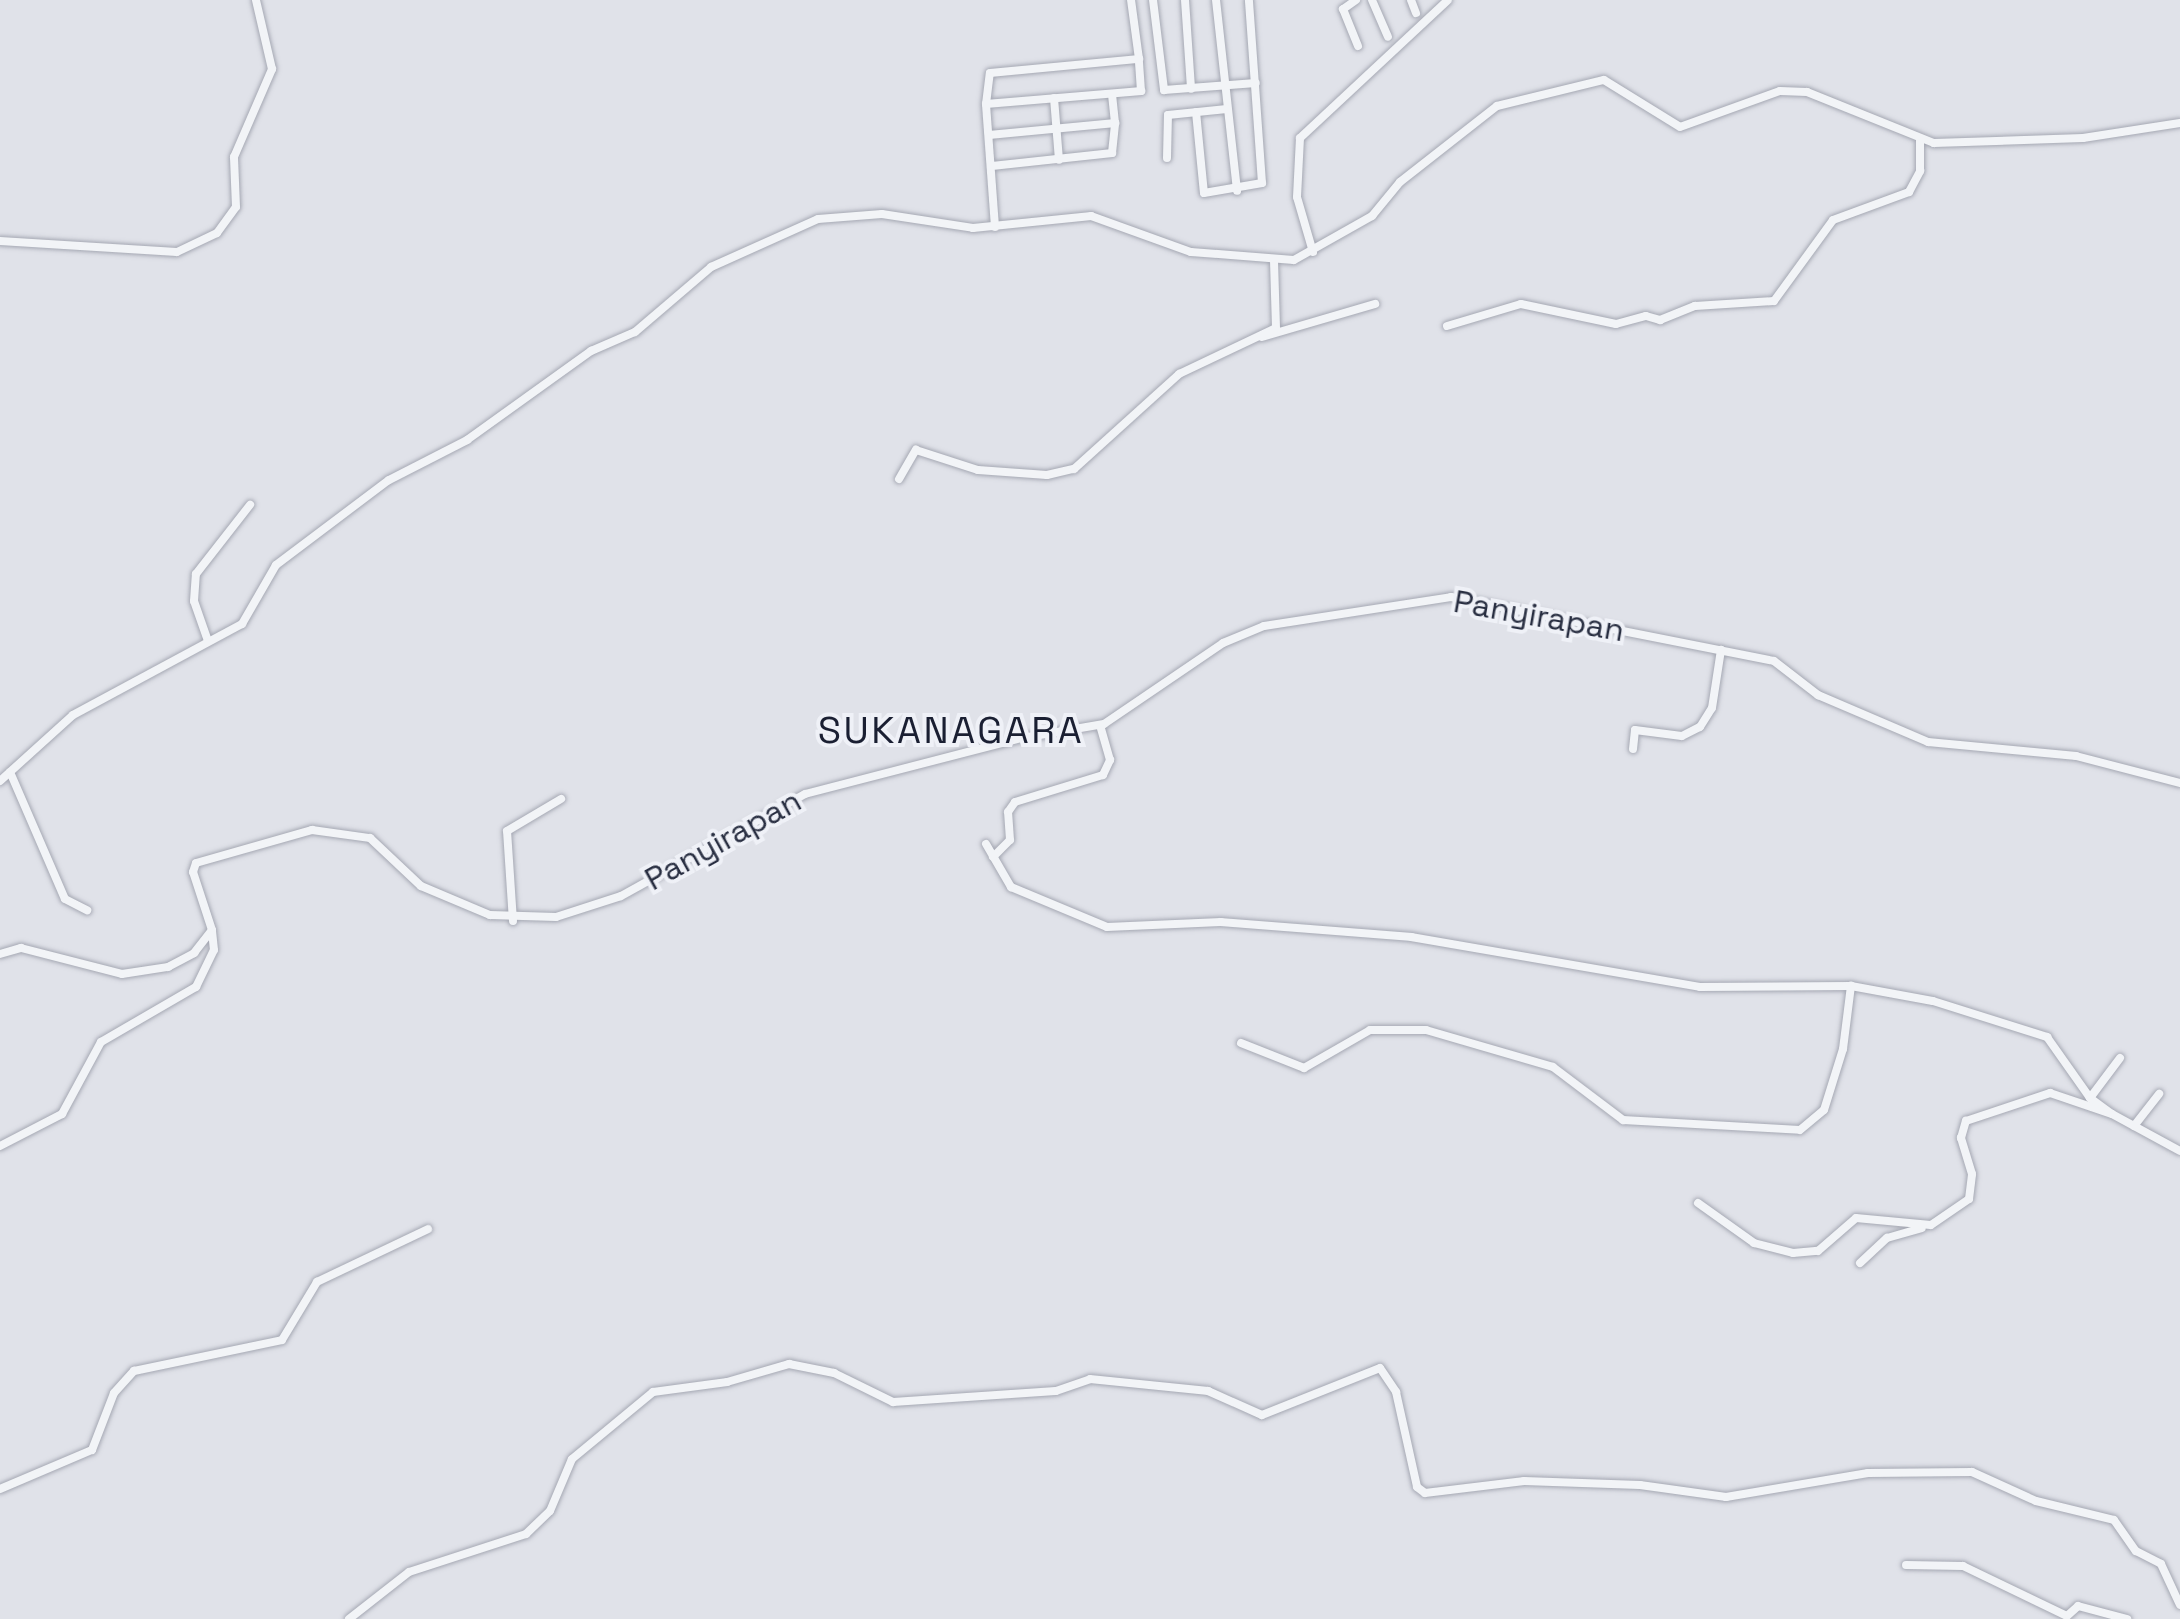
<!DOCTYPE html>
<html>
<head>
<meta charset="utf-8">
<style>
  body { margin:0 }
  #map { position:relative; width:2180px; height:1619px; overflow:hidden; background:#e0e2e9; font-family:"Space Grotesk",sans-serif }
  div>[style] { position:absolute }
  .roads { filter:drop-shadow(0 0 2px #a5a8b3) drop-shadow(0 0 2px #a5a8b3) }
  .minor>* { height:8px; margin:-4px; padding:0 4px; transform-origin:4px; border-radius:4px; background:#f2f4f7 }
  span { translate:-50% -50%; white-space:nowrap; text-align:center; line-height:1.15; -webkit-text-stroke:8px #eff1f7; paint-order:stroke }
  .street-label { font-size:32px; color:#282e41 }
  .quarter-label { font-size:38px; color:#1a1f32; letter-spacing:2.5px }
</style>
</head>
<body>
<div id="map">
  <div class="roads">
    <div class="minor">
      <i style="left:1153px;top:0;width:91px;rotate:83deg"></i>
      <i style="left:1164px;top:90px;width:92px;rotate:-4.4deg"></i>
      <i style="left:1185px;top:0;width:89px;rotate:86.1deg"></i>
      <i style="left:1216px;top:0;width:192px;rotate:83.7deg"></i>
      <i style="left:1356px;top:0;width:16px;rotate:145deg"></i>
      <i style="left:1343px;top:9px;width:40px;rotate:68deg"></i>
      <i style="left:1372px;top:0;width:40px;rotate:66.6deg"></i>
      <i style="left:1411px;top:0;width:14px;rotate:69deg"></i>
      <i style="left:1054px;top:98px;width:62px;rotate:85.4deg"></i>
      <i style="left:986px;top:104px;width:31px;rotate:-83deg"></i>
      <i style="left:990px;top:73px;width:150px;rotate:-5.4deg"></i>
      <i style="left:1139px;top:59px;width:60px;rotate:-97.7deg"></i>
      <i style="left:1196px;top:112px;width:81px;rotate:84.4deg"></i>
      <i style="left:1204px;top:193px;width:59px;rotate:-9.8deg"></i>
      <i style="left:1262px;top:183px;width:183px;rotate:-94.1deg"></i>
      <i style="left:989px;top:135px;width:127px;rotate:-5.4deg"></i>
      <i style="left:1115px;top:123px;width:29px;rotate:-96deg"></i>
      <i style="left:1167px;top:158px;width:43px;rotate:-88.7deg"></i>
      <i style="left:1168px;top:115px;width:59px;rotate:-5.8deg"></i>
      <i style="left:992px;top:166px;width:121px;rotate:-6.2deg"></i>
      <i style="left:1112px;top:153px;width:30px;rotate:-84deg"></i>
      <i style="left:995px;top:227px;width:123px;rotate:-94.2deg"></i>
      <i style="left:986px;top:104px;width:156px;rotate:-4.8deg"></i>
      <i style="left:1141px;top:91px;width:32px;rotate:-94deg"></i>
      <i style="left:0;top:241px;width:177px;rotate:3.6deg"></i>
      <i style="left:177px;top:252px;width:44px;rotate:-25.4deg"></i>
      <i style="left:217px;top:233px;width:32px;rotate:-54deg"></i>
      <i style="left:236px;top:207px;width:50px;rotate:-92.3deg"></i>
      <i style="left:234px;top:157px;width:96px;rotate:-66.6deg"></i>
      <i style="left:272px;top:69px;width:71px;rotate:-103.1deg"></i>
      <i style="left:1313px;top:252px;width:57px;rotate:-106.2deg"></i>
      <i style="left:1297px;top:197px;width:59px;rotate:-87.1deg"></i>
      <i style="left:1300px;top:138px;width:202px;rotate:-43deg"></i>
      <i style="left:1447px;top:326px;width:77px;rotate:-16.6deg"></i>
      <i style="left:1521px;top:304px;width:97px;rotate:11.9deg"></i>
      <i style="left:1616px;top:324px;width:31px;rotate:-15deg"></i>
      <i style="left:1646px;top:316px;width:15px;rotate:16deg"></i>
      <i style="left:1660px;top:320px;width:38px;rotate:-22deg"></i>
      <i style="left:1695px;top:306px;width:79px;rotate:-3.6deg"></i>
      <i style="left:1774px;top:301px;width:100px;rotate:-53.9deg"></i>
      <i style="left:1833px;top:220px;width:81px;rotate:-20.2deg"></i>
      <i style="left:1909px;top:192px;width:24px;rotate:-62deg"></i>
      <i style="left:1920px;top:171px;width:31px;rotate:-90deg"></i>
      <i style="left:1262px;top:337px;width:118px;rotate:-16.3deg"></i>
      <i style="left:899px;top:479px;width:34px;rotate:-60deg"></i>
      <i style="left:916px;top:450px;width:65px;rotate:17.9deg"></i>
      <i style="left:978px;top:470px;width:69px;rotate:4.1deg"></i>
      <i style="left:1047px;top:475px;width:28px;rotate:-13deg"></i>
      <i style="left:1074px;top:469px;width:142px;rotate:-42.1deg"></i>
      <i style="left:1179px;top:374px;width:107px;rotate:-25.4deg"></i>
      <i style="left:1276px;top:328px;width:68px;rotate:-91.7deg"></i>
      <i style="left:208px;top:641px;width:42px;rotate:-109.3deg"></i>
      <i style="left:194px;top:601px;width:27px;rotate:-86deg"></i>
      <i style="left:196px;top:574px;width:88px;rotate:-52deg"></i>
      <i style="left:1633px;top:749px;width:19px;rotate:-84deg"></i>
      <i style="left:1635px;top:730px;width:47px;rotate:7.3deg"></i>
      <i style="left:1682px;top:736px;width:20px;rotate:-27deg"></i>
      <i style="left:1700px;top:727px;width:22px;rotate:-58deg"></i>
      <i style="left:1712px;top:708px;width:59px;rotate:-81.2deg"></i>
      <i style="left:10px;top:772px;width:138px;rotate:66.6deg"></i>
      <i style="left:65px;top:899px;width:25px;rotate:27deg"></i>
      <i style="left:0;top:781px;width:98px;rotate:-42.1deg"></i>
      <i style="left:73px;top:715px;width:192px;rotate:-28.3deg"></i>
      <i style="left:242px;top:624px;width:68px;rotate:-60deg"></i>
      <i style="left:276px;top:565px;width:141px;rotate:-37deg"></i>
      <i style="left:389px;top:480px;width:88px;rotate:-27.1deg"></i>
      <i style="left:467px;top:440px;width:153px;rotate:-35.7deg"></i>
      <i style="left:591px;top:351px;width:48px;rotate:-23.4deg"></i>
      <i style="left:635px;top:332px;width:100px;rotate:-40.5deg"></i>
      <i style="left:711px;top:267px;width:117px;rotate:-24.2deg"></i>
      <i style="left:818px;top:219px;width:64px;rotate:-4.5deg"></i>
      <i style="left:882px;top:214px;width:92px;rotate:8.7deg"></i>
      <i style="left:973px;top:228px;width:119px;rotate:-5.8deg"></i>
      <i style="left:1091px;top:216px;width:106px;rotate:19.8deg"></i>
      <i style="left:1191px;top:252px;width:103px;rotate:4.4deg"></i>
      <i style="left:1294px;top:260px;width:90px;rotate:-29.4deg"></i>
      <i style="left:1372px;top:216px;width:44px;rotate:-50.5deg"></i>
      <i style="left:1400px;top:182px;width:123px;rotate:-38.1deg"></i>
      <i style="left:1497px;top:106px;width:110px;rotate:-13.7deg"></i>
      <i style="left:1604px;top:80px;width:89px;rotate:31.7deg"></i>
      <i style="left:1680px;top:127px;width:106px;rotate:-19.8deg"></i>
      <i style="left:1780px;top:91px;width:27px;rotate:2deg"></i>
      <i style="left:1807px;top:92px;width:137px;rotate:21.9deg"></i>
      <i style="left:1934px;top:143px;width:149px;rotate:-1.9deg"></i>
      <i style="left:2083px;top:138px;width:98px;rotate:-8.8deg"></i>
      <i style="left:986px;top:844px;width:50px;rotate:59.8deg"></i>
      <i style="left:1011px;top:887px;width:104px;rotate:22.6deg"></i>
      <i style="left:1107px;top:927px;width:114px;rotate:-2.5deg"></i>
      <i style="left:1221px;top:922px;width:191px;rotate:4.5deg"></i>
      <i style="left:1411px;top:937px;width:293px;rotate:9.8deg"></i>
      <i style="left:1700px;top:987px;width:151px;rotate:-0.4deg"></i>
      <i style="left:1851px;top:986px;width:83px;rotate:10.4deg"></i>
      <i style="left:1933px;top:1001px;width:120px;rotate:17.5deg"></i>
      <i style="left:2047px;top:1037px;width:75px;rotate:54.8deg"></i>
      <i style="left:2090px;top:1098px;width:27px;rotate:36deg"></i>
      <i style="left:993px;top:857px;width:24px;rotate:-45deg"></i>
      <i style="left:1010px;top:840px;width:28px;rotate:-94deg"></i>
      <i style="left:1008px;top:812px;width:12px;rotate:-55deg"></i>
      <i style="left:1015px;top:802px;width:92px;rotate:-17.1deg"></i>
      <i style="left:1103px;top:775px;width:17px;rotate:-65deg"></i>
      <i style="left:1110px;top:760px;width:35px;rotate:-106deg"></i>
      <i style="left:513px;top:921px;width:90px;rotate:-93.8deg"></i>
      <i style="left:507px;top:831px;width:63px;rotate:-30.7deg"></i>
      <i style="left:0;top:954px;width:22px;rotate:-16deg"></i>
      <i style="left:21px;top:948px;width:104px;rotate:14.4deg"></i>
      <i style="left:122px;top:974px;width:47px;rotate:-8.7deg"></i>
      <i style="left:168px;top:967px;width:30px;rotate:-28deg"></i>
      <i style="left:194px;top:953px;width:29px;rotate:-52deg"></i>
      <i style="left:212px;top:930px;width:61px;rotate:-108.1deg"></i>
      <i style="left:193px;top:872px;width:9px;rotate:-72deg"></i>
      <i style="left:196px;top:863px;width:121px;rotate:-15.9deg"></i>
      <i style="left:312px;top:830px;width:59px;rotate:7.9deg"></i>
      <i style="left:370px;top:838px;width:70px;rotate:43.3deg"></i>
      <i style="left:421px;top:886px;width:75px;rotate:22.8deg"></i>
      <i style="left:490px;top:915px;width:66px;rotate:1.7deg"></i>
      <i style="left:556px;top:917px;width:68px;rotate:-17.9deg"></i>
      <i style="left:621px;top:896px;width:210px;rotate:-29deg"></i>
      <i style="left:805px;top:794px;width:224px;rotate:-14.5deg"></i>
      <i style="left:1022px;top:738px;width:83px;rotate:-9.7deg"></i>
      <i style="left:1104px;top:724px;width:144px;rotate:-34.2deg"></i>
      <i style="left:1223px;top:643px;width:44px;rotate:-22.5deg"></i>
      <i style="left:1264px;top:626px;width:189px;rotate:-8.8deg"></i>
      <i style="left:1451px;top:597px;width:329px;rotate:11.2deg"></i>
      <i style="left:1774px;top:661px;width:56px;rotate:37.7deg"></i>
      <i style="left:1818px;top:695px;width:120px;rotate:23.1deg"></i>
      <i style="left:1928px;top:742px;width:149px;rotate:5.4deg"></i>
      <i style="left:2076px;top:756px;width:107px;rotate:14.6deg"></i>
      <i style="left:1241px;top:1043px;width:68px;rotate:21.6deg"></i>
      <i style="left:1304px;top:1068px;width:76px;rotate:-29.9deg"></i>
      <i style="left:1370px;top:1030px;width:56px"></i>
      <i style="left:1426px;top:1030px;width:132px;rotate:16.2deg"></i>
      <i style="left:1553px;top:1067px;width:88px;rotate:37.1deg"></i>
      <i style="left:1623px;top:1120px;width:177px;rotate:3.2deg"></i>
      <i style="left:1800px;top:1130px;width:31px;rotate:-40deg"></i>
      <i style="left:1824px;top:1110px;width:64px;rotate:-72.7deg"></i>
      <i style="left:1843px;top:1049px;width:64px;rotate:-82.8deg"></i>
      <i style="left:2090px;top:1098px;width:50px;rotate:-53.1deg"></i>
      <i style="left:2134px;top:1126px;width:41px;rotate:-52deg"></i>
      <i style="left:0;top:1146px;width:70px;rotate:-27.3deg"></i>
      <i style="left:62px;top:1114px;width:82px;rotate:-61.6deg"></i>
      <i style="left:101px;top:1042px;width:110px;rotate:-30.1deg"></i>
      <i style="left:196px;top:987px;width:41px;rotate:-64.1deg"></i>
      <i style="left:214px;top:950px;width:20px;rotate:-96deg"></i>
      <i style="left:1698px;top:1203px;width:69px;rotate:35.5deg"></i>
      <i style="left:1754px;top:1243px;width:40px;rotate:14.4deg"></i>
      <i style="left:1793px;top:1253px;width:25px;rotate:-5deg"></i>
      <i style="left:1818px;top:1251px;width:50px;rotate:-41deg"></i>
      <i style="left:1856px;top:1218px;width:75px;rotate:5.3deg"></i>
      <i style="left:1931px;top:1225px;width:46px;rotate:-34.4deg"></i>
      <i style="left:1969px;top:1199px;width:25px;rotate:-83deg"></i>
      <i style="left:1972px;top:1174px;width:38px;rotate:-107deg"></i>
      <i style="left:1961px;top:1138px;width:18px;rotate:-74deg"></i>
      <i style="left:1966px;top:1121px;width:89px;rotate:-18.4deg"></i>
      <i style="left:2050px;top:1093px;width:65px;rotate:18.7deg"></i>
      <i style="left:2112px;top:1114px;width:77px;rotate:28.6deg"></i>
      <i style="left:1860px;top:1263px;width:37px;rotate:-43deg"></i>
      <i style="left:1887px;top:1238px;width:36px;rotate:-16deg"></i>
      <i style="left:0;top:1489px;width:100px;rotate:-23deg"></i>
      <i style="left:92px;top:1450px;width:61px;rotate:-68.9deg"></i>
      <i style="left:114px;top:1393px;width:30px;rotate:-48deg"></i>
      <i style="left:134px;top:1371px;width:151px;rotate:-11.8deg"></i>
      <i style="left:282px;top:1340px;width:68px;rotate:-58.9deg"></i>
      <i style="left:317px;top:1282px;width:123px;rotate:-25.5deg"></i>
      <i style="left:1906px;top:1565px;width:57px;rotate:1deg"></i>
      <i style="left:1963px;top:1566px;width:115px;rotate:25.7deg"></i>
      <i style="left:2067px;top:1616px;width:15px;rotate:-42deg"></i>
      <i style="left:2078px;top:1606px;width:51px;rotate:14.9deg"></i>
      <i style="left:349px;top:1619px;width:76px;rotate:-38.1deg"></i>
      <i style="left:409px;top:1572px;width:123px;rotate:-18deg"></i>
      <i style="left:526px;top:1534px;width:33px;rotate:-44deg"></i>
      <i style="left:550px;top:1511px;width:56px;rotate:-67.1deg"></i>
      <i style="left:572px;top:1459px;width:105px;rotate:-39.6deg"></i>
      <i style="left:653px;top:1392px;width:75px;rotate:-7.7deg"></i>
      <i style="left:727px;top:1382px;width:65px;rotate:-16.2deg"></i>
      <i style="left:789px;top:1364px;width:46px;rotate:11.3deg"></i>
      <i style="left:834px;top:1373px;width:66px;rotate:26.2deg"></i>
      <i style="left:893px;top:1402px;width:163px;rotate:-3.9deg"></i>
      <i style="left:1056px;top:1391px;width:36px;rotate:-19deg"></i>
      <i style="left:1090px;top:1379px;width:119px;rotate:5.8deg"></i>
      <i style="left:1208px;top:1391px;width:59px;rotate:24deg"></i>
      <i style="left:1262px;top:1415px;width:127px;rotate:-21.7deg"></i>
      <i style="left:1380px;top:1368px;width:29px;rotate:56deg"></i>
      <i style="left:1396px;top:1392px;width:97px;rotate:77.5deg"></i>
      <i style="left:1417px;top:1487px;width:10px;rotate:37deg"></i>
      <i style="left:1425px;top:1493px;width:100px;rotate:-6.9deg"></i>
      <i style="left:1524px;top:1481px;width:116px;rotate:2deg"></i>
      <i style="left:1640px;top:1485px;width:87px;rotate:7.9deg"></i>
      <i style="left:1726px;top:1497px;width:144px;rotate:-9.6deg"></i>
      <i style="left:1868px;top:1473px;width:104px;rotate:-0.6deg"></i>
      <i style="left:1972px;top:1472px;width:70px;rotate:24.4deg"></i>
      <i style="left:2036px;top:1501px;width:80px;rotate:13.7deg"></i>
      <i style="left:2114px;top:1520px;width:38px;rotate:55deg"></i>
      <i style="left:2136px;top:1551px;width:28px;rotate:27deg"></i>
      <i style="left:2161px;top:1564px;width:45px;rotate:65.1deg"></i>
    </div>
  </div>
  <div class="street-label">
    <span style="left:1539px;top:616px;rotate:10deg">Panyirapan</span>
    <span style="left:723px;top:840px;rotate:-29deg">Panyirapan</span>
  </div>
  <div class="quarter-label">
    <span style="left:951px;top:731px">SUKANAGARA</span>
  </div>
</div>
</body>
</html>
